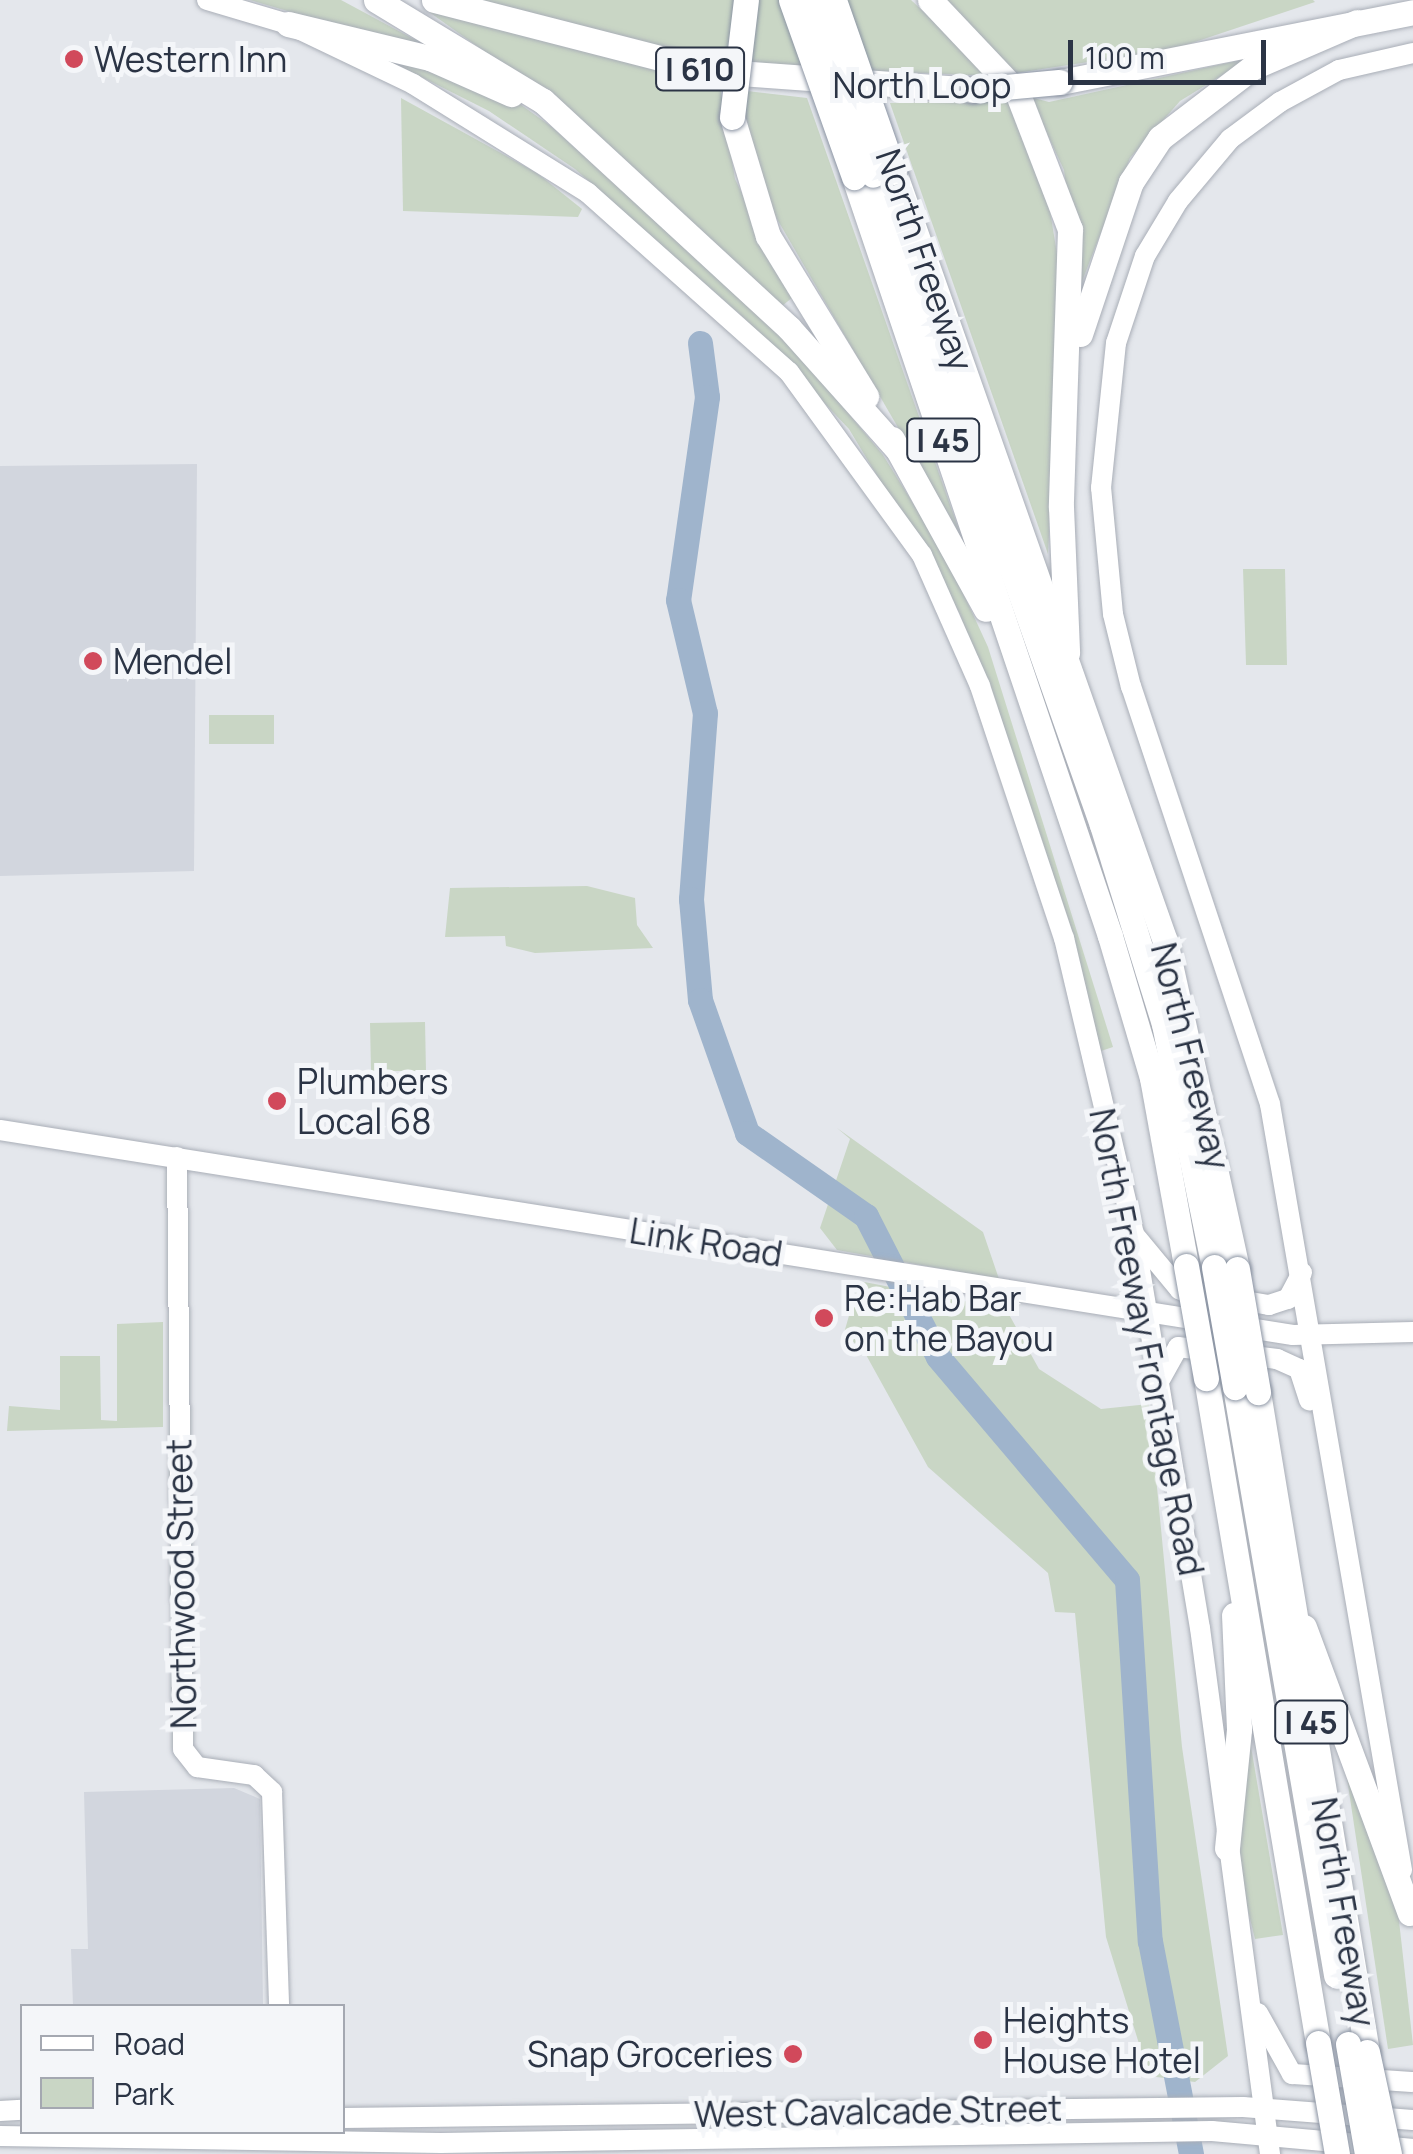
<!DOCTYPE html>
<html>
<head>
<meta charset="utf-8">
<style>
  body { margin:0 }
  #map { position:relative; width:1413px; height:2154px; overflow:hidden; background:#e4e7ec; font-family:Manrope,sans-serif }
  div>[style] { position:absolute }
  .built>* { inset:0; background:#d2d6de }
  .green>* { inset:0; background:#c9d6c5 }
  .river>* { height:25px; margin:-12.5px; padding:0 12.5px; transform-origin:12.5px; border-radius:12.5px; background:#9fb4cc }
  .roads { filter:drop-shadow(0 0 2px #a9aeb7) drop-shadow(0 0 2px #a9aeb7) }
  .secondary>* { height:20px; margin:-10px; padding:0 10px; transform-origin:10px; border-radius:10px; background:#fff }
  .highway>* { height:25px; margin:-12.5px; padding:0 12.5px; transform-origin:12.5px; border-radius:12.5px; background:#fff }
  .bridges { filter:drop-shadow(0 0 2px #8b94a3) drop-shadow(0 0 2px #8b94a3) }
  .highway-bridge>* { height:25px; margin:-12.5px; padding:0 12.5px; transform-origin:12.5px; border-radius:12.5px; background:#fff }
  .dots>* { width:28px; height:28px; translate:-50% -50%; box-sizing:border-box; border:5px solid #f4f6f9; border-radius:50% }
  span { translate:-50% -50%; white-space:nowrap; text-align:center; line-height:1.15; -webkit-text-stroke:10px #f4f6f9; paint-order:stroke }
  .shield-label span { padding:2px 8px; background:#f4f6f9; border:2px solid; border-radius:8px; -webkit-text-stroke-width:0 }
  .shield-label { font-size:32px; color:#2b3445; font-weight:700 }
  .poi-label { font-size:35px; color:#2b3445 }
  .left { translate:0 -50%; text-align:left }
  .right { translate:-100% -50%; text-align:right }
  .street-label { font-size:35px; color:#2b3445 }
  .legend { position:absolute; left:20px; top:2004px; width:325px; height:130px; box-sizing:border-box; background:#f4f6f9; border:2px solid #a4a8b1; margin:0; padding:12px 18px; list-style:none; font-size:30px; color:#2b3445 }
  .legend li { display:flex; align-items:center; gap:20px; height:50px }
  .legend b { width:50px; border:2px solid #a4a8b1 }
  .scale { position:absolute; left:1068px; top:40px; width:198px; height:45px; box-sizing:border-box; border:5px solid #2b3445; border-top:0; padding-left:12px; font-size:30px; line-height:35px; white-space:nowrap; color:#2b3445; -webkit-text-stroke:8px #f4f6f9; paint-order:stroke }
</style>
</head>
<body>
<div id="map">
  <div class="built">
    <i style="clip-path:polygon(197px 464px,194px 871px,0 876px,0 466px)"></i>
    <i style="clip-path:polygon(234px 1788px,260px 1799px,263px 2006px,73px 2006px,71px 1949px,88px 1949px,84px 1792px)"></i>
  </div>
  <div class="green">
    <i style="clip-path:polygon(250px 0,341px 0,449px 58px)"></i>
    <i style="clip-path:polygon(475px 0,911px 0,993px 76px,730px 65px)"></i>
    <i style="clip-path:polygon(947px 0,1313px 0,1315px 2px,1174px 49px,1016px 73px)"></i>
    <i style="clip-path:polygon(425px 9px,720px 86px,735px 179px,793px 297px,782px 306px,569px 112px)"></i>
    <i style="clip-path:polygon(368px 50px,517px 102px,552px 127px,794px 348px,883px 455px,947px 558px,988px 647px,1113px 1047px,1101px 1051px,960px 614px,849px 429px,744px 318px,575px 169px,489px 111px)"></i>
    <i style="clip-path:polygon(1250px 58px,1180px 101px,1130px 158px,1079px 289px,1064px 170px,1030px 97px,1049px 102px)"></i>
    <i style="clip-path:polygon(739px 90px,807px 98px,961px 536px,766px 200px)"></i>
    <i style="clip-path:polygon(401px 98px,537px 173px,582px 209px,578px 217px,403px 211px)"></i>
    <i style="clip-path:polygon(1009px 100px,1047px 193px,1062px 284px,1048px 554px,890px 103px)"></i>
    <i style="clip-path:polygon(1243px 569px,1285px 569px,1287px 665px,1246px 665px)"></i>
    <i style="clip-path:polygon(209px 715px,274px 715px,274px 744px,209px 744px)"></i>
    <i style="clip-path:polygon(587px 886px,635px 898px,637px 925px,653px 948px,535px 953px,506px 946px,505px 936px,445px 937px,450px 888px)"></i>
    <i style="clip-path:polygon(425px 1022px,426px 1071px,371px 1071px,370px 1023px)"></i>
    <i style="clip-path:polygon(837px 1128px,983px 1232px,999px 1279px,837px 1250px,820px 1228px,850px 1139px)"></i>
    <i style="clip-path:polygon(859px 1281px,1006px 1309px,1039px 1369px,1101px 1409px,1149px 1404px,1182px 1747px,1228px 2056px,1195px 2082px,1149px 2076px,1106px 1937px,1075px 1613px,1055px 1612px,1048px 1573px,928px 1467px,865px 1353px,844px 1333px)"></i>
    <i style="clip-path:polygon(163px 1322px,163px 1427px,7px 1431px,9px 1406px,60px 1410px,60px 1356px,100px 1356px,101px 1420px,117px 1421px,117px 1324px)"></i>
    <i style="clip-path:polygon(1249px 1735px,1283px 1935px,1255px 1939px,1237px 1866px)"></i>
    <i style="clip-path:polygon(1343px 1752px,1398px 1912px,1413px 2045px,1388px 2049px)"></i>
  </div>
  <div class="river">
    <i style="left:700px;top:343px;width:54px;rotate:82.6deg"></i>
    <i style="left:707px;top:397px;width:205px;rotate:98.1deg"></i>
    <i style="left:678px;top:600px;width:116px;rotate:76.6deg"></i>
    <i style="left:705px;top:713px;width:187px;rotate:94.3deg"></i>
    <i style="left:691px;top:899px;width:101px;rotate:84.9deg"></i>
    <i style="left:700px;top:1000px;width:141px;rotate:70.5deg"></i>
    <i style="left:747px;top:1133px;width:145px;rotate:34.9deg"></i>
    <i style="left:866px;top:1216px;width:158px;rotate:62.9deg"></i>
    <i style="left:938px;top:1357px;width:292px;rotate:49.7deg"></i>
    <i style="left:1127px;top:1580px;width:362px;rotate:86.4deg"></i>
    <i style="left:1150px;top:1941px;width:217px;rotate:79.1deg"></i>
  </div>
  <div class="roads">
    <div class="secondary">
      <i style="left:207px;top:0;width:84px;rotate:16.5deg"></i>
      <i style="left:288px;top:24px;width:139px;rotate:25.6deg"></i>
      <i style="left:413px;top:84px;width:206px;rotate:31.9deg"></i>
      <i style="left:588px;top:193px;width:269px;rotate:41.7deg"></i>
      <i style="left:789px;top:372px;width:226px;rotate:54deg"></i>
      <i style="left:922px;top:555px;width:143px;rotate:66.1deg"></i>
      <i style="left:980px;top:686px;width:266px;rotate:71.6deg"></i>
      <i style="left:1064px;top:938px;width:304px;rotate:76.7deg"></i>
      <i style="left:1134px;top:1234px;width:399px;rotate:80.5deg"></i>
      <i style="left:1200px;top:1628px;width:531px;rotate:82.42deg"></i>
      <i style="left:0;top:1130px;width:1309px;rotate:9.01deg"></i>
      <i style="left:1293px;top:1335px;width:120px;rotate:-1.4deg"></i>
      <i style="left:177px;top:1157px;width:592px;rotate:89.42deg"></i>
      <i style="left:183px;top:1749px;width:23px;rotate:52deg"></i>
      <i style="left:197px;top:1767px;width:58px;rotate:8deg"></i>
      <i style="left:254px;top:1775px;width:25px;rotate:43deg"></i>
      <i style="left:272px;top:1792px;width:214px;rotate:88.1deg"></i>
      <i style="left:1137px;top:1238px;width:67px;rotate:50.4deg"></i>
      <i style="left:1180px;top:1290px;width:90px;rotate:9.6deg"></i>
      <i style="left:1269px;top:1305px;width:20px;rotate:-18deg"></i>
      <i style="left:1288px;top:1299px;width:30px;rotate:-62deg"></i>
      <i style="left:1161px;top:1378px;width:35px;rotate:-61deg"></i>
      <i style="left:1178px;top:1347px;width:100px;rotate:6.9deg"></i>
      <i style="left:1277px;top:1359px;width:24px;rotate:24deg"></i>
      <i style="left:1299px;top:1369px;width:33px;rotate:72deg"></i>
      <i style="left:1402px;top:1870px;width:777px;rotate:-99.78deg"></i>
      <i style="left:1270px;top:1104px;width:440px;rotate:-108.4deg"></i>
      <i style="left:1131px;top:687px;width:75px;rotate:-103.9deg"></i>
      <i style="left:1113px;top:614px;width:127px;rotate:-95.4deg"></i>
      <i style="left:1101px;top:488px;width:146px;rotate:-84.1deg"></i>
      <i style="left:1116px;top:343px;width:92px;rotate:-71.6deg"></i>
      <i style="left:1145px;top:256px;width:64px;rotate:-59deg"></i>
      <i style="left:1178px;top:201px;width:81px;rotate:-50deg"></i>
      <i style="left:1230px;top:139px;width:62px;rotate:-36.5deg"></i>
      <i style="left:1280px;top:102px;width:67px;rotate:-28.5deg"></i>
      <i style="left:1339px;top:70px;width:76px;rotate:-12.9deg"></i>
      <i style="left:1258px;top:2013px;width:70px;rotate:60.9deg"></i>
      <i style="left:1292px;top:2074px;width:121px;rotate:3.8deg"></i>
      <i style="left:0;top:2111px;width:22px;rotate:-3deg"></i>
      <i style="left:342px;top:2118px;width:901px;rotate:-0.7deg"></i>
      <i style="left:1243px;top:2107px;width:170px;rotate:4.4deg"></i>
      <i style="left:0;top:2136px;width:441px;rotate:0.9deg"></i>
      <i style="left:441px;top:2143px;width:771px;rotate:-0.89deg"></i>
      <i style="left:1212px;top:2131px;width:202px;rotate:5.1deg"></i>
    </div>
    <div class="highway">
      <i style="left:376px;top:0;width:195px;rotate:31.2deg"></i>
      <i style="left:543px;top:101px;width:335px;rotate:42.7deg"></i>
      <i style="left:789px;top:328px;width:164px;rotate:48.2deg"></i>
      <i style="left:434px;top:0;width:286px;rotate:14.4deg"></i>
      <i style="left:711px;top:71px;width:263px;rotate:4.1deg"></i>
      <i style="left:930px;top:0;width:127px;rotate:46.6deg"></i>
      <i style="left:1017px;top:92px;width:147px;rotate:68.9deg"></i>
      <i style="left:1070px;top:229px;width:278px;rotate:91.9deg"></i>
      <i style="left:1061px;top:507px;width:146px;rotate:87.6deg"></i>
      <i style="left:288px;top:24px;width:146px;rotate:13.5deg"></i>
      <i style="left:430px;top:58px;width:89px;rotate:24deg"></i>
      <i style="left:1060px;top:82px;width:360px;rotate:-11.2deg"></i>
      <i style="left:732px;top:117px;width:124px;rotate:73.2deg"></i>
      <i style="left:768px;top:236px;width:188px;rotate:58.5deg"></i>
      <i style="left:894px;top:172px;width:815px;rotate:70.59deg"></i>
      <i style="left:1165px;top:941px;width:336px;rotate:77.6deg"></i>
      <i style="left:873px;top:175px;width:689px;rotate:70.59deg"></i>
      <i style="left:1102px;top:825px;width:208px;rotate:72.7deg"></i>
      <i style="left:1164px;top:1024px;width:248px;rotate:78.4deg"></i>
      <i style="left:854px;top:177px;width:801px;rotate:71.36deg"></i>
      <i style="left:1110px;top:936px;width:148px;rotate:73.5deg"></i>
      <i style="left:1152px;top:1078px;width:191px;rotate:79.7deg"></i>
      <i style="left:1080px;top:334px;width:160px;rotate:-71.5deg"></i>
      <i style="left:1131px;top:182px;width:53px;rotate:-56.6deg"></i>
      <i style="left:1160px;top:138px;width:117px;rotate:-37.4deg"></i>
      <i style="left:1253px;top:67px;width:113px;rotate:-23.4deg"></i>
      <i style="left:892px;top:439px;width:194px;rotate:61.1deg"></i>
      <i style="left:1206px;top:1378px;width:674px;rotate:80.44deg"></i>
      <i style="left:1235px;top:1387px;width:597px;rotate:80.25deg"></i>
      <i style="left:1258px;top:1392px;width:669px;rotate:80.62deg"></i>
      <i style="left:1304px;top:1627px;width:305px;rotate:69.7deg"></i>
      <i style="left:1227px;top:1848px;width:120px;rotate:-84.2deg"></i>
      <i style="left:1239px;top:1729px;width:114px;rotate:-92.5deg"></i>
    </div>
  </div>
  <div class="bridges">
    <div class="highway-bridge">
      <i style="left:791px;top:0;width:188px;rotate:70.4deg"></i>
      <i style="left:812px;top:0;width:185px;rotate:70.8deg"></i>
      <i style="left:834px;top:0;width:182px;rotate:70.8deg"></i>
      <i style="left:973px;top:90px;width:87px;rotate:-5.3deg"></i>
      <i style="left:732px;top:117px;width:118px;rotate:-83.2deg"></i>
      <i style="left:1186px;top:1266px;width:114px;rotate:79.9deg"></i>
      <i style="left:1214px;top:1267px;width:122px;rotate:80.1deg"></i>
      <i style="left:1237px;top:1269px;width:125px;rotate:80.3deg"></i>
      <i style="left:1318px;top:2043px;width:113px;rotate:80.3deg"></i>
      <i style="left:1348px;top:2044px;width:112px;rotate:80.2deg"></i>
      <i style="left:1367px;top:2052px;width:104px;rotate:77.8deg"></i>
    </div>
  </div>
  <div class="dots">
    <i style="left:74px;top:59px;background:#d1495b"></i>
    <i style="left:93px;top:661px;background:#d1495b"></i>
    <i style="left:277px;top:1101px;background:#d1495b"></i>
    <i style="left:824px;top:1318px;background:#d1495b"></i>
    <i style="left:983px;top:2040px;background:#d1495b"></i>
    <i style="left:793px;top:2054px;background:#d1495b"></i>
  </div>
  <div class="shield-label">
    <span style="left:700px;top:69px">I 610</span>
    <span style="left:943px;top:440px">I 45</span>
    <span style="left:1311px;top:1722px">I 45</span>
  </div>
  <div class="poi-label">
    <span class="left" style="left:94px;top:59px">Western Inn</span>
    <span class="left" style="left:113px;top:661px">Mendel</span>
    <span class="left" style="left:297px;top:1101px">Plumbers<br>Local 68</span>
    <span class="left" style="left:844px;top:1318px">Re:Hab Bar<br>on the Bayou</span>
    <span class="left" style="left:1003px;top:2040px">Heights<br>House Hotel</span>
    <span class="right" style="left:773px;top:2054px">Snap Groceries</span>
  </div>
  <div class="street-label">
    <span style="left:922px;top:85px">North Loop</span>
    <span style="left:925px;top:260px;rotate:71deg">North Freeway</span>
    <span style="left:1191px;top:1056px;rotate:76deg">North Freeway</span>
    <span style="left:706px;top:1242px;rotate:9deg">Link Road</span>
    <span style="left:1147px;top:1342px;rotate:79deg">North Freeway Frontage Road</span>
    <span style="left:181px;top:1584px;rotate:-91deg">Northwood Street</span>
    <span style="left:1344px;top:1912px;rotate:80deg">North Freeway</span>
    <span style="left:878px;top:2111px;rotate:-1deg">West Cavalcade Street</span>
  </div>
  <ul class="legend">
  <li><b style="height:12px;background:#fff"></b>Road</li>
  <li><b style="height:28px;background:#c9d6c5"></b>Park</li>
  </ul>
  <div class="scale">100 m</div>
</div>
</body>
</html>
